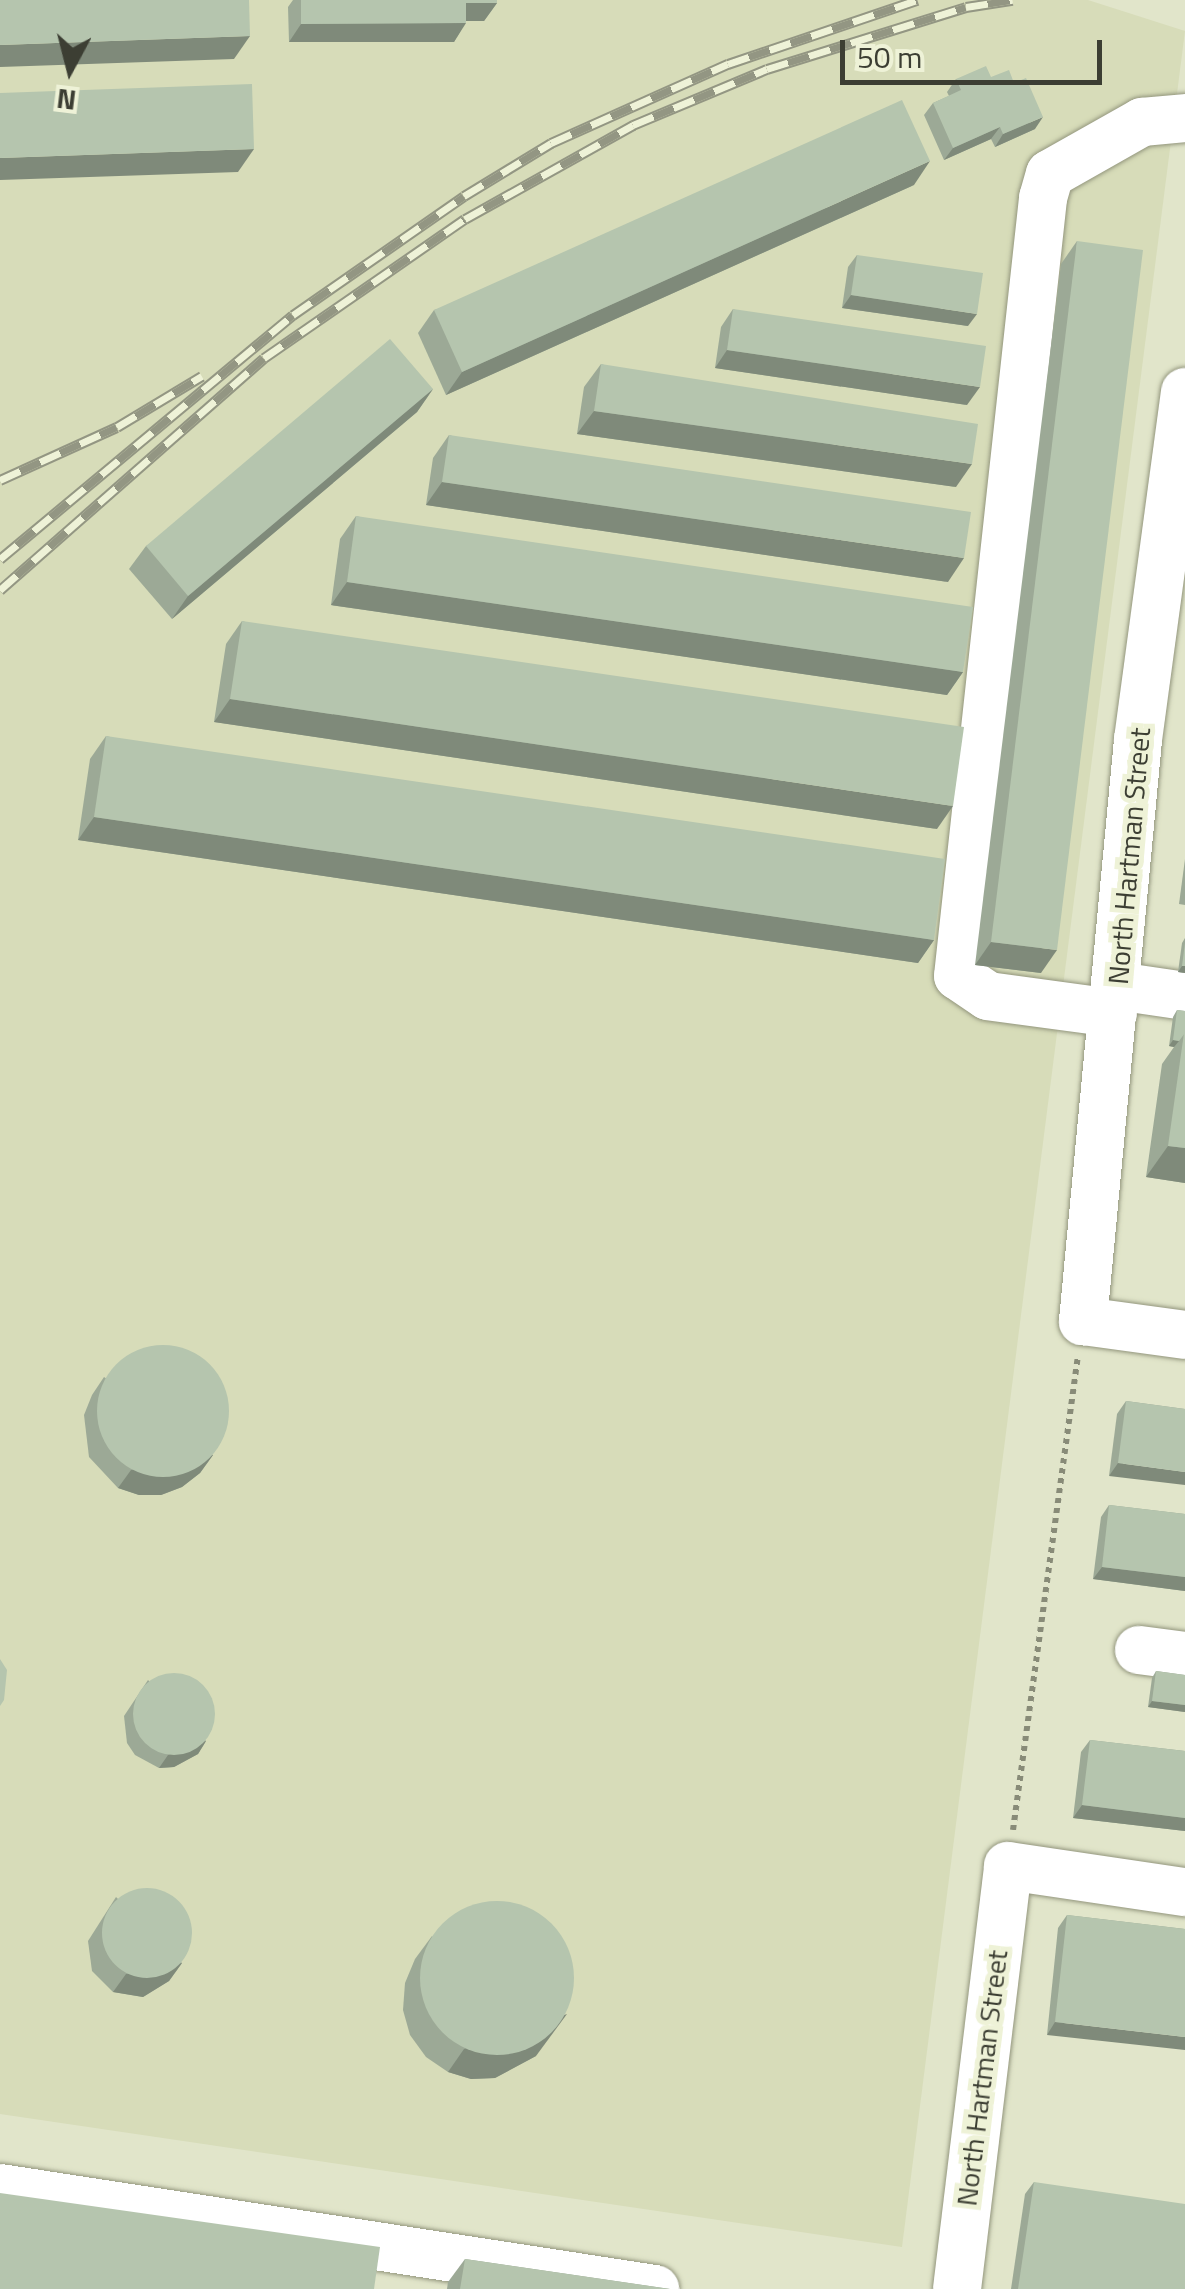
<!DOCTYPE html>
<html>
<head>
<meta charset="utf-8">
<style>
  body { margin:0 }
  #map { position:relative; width:1185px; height:2289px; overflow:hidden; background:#e1e5ca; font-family:"Titillium Web",sans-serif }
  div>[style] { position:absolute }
  .built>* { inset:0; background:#d7dcb9 }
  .path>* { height:6px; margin-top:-3px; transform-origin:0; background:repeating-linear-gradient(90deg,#888b78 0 5px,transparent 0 10px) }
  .roads { filter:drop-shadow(0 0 2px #93967d) drop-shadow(0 0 2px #93967d) }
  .minor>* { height:48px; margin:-24px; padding:0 24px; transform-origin:24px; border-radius:24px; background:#fff }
  .rail>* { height:11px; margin-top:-5.5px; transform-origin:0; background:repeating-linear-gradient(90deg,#eef2d7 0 22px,#939683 0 44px); box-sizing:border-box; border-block:2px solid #939683 }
  .wall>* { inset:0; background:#9ca996 }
  .shaded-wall>* { inset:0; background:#7f8a7a }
  .building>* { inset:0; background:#b5c5ae }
  .round { border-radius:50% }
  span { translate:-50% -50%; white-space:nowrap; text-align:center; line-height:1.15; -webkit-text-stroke:10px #eef2d7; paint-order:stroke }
  .street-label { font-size:28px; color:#3c3e33 }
  .north { position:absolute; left:20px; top:20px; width:100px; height:100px; -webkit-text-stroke:8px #eef2d7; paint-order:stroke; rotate:187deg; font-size:28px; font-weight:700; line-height:40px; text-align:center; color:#3c3e33 }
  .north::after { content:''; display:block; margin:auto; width:35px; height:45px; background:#3c3e33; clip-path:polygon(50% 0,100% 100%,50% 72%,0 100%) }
  .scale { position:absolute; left:840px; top:40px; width:262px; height:45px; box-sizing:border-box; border:5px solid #3c3e33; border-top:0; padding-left:12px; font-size:30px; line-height:35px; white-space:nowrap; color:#3c3e33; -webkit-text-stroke:8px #eef2d7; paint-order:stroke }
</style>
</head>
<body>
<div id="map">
  <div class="built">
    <i style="clip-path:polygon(0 0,1088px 0,1185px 31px,902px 2247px,0 2114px)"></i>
  </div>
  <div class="path">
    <i style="left:1013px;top:1830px;width:477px;rotate:-82.2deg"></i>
  </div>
  <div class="roads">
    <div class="minor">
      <i style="left:1185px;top:392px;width:351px;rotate:97.7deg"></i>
      <i style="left:1138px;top:740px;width:584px;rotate:95.41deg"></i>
      <i style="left:1083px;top:1321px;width:103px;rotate:7.8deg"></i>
      <i style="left:1117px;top:986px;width:69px;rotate:8.4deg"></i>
      <i style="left:1113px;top:1013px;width:126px;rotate:-172.3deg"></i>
      <i style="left:988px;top:996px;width:36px;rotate:-146deg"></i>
      <i style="left:958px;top:976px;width:783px;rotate:-83.76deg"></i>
      <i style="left:1043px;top:198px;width:25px;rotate:-74deg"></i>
      <i style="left:1050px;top:174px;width:106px;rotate:-29.5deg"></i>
      <i style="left:1142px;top:122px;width:43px;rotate:-5.3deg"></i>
      <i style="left:1139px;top:1650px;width:46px;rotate:7.4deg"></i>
      <i style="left:0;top:2188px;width:663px;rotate:8.77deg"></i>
      <i style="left:957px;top:2289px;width:426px;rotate:-83.1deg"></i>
      <i style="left:1008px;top:1866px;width:179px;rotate:8.4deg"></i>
    </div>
  </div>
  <div class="rail">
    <i style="left:0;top:480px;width:128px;rotate:-24.4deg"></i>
    <i style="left:117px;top:427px;width:99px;rotate:-31deg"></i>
    <i style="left:0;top:559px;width:381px;rotate:-39.8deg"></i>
    <i style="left:293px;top:315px;width:208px;rotate:-34.8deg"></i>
    <i style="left:464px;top:196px;width:102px;rotate:-31.3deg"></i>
    <i style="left:551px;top:143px;width:194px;rotate:-24.1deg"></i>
    <i style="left:728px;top:64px;width:200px;rotate:-18.7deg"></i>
    <i style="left:0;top:590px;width:351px;rotate:-41.3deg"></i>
    <i style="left:264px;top:358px;width:244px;rotate:-34.7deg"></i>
    <i style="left:465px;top:219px;width:193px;rotate:-29.2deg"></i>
    <i style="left:633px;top:125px;width:145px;rotate:-22.7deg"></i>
    <i style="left:767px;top:69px;width:208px;rotate:-17.3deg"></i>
    <i style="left:966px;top:7px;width:47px;rotate:-8.7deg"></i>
  </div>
  <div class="wall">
    <i style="clip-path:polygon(293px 0,497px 0,497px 3px,484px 21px,466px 21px,454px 42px,289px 42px,288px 7px)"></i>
    <i style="clip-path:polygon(991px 77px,1035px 129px,995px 147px,991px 139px,944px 160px,924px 115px,933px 103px,949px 96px,947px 92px,956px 79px)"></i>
    <i style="clip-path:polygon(914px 185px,446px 395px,418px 333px,434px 310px)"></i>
    <i style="clip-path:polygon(1077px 241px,1041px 973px,975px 965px,1061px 264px)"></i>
    <i style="clip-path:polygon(857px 255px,968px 326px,842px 308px,848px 267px)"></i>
    <i style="clip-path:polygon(733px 309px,967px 405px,715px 368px,721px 327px)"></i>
    <i style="clip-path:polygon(601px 364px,956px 487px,577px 434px,584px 387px)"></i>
    <i style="clip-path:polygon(433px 389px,417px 412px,172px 619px,129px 569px,146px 546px)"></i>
    <i style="clip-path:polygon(449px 435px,948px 582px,426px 505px,433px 458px)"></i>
    <i style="clip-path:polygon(356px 516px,963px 672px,947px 695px,331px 605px,340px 539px)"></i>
    <i style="clip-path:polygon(242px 621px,937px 829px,214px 722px,226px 644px)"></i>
    <i style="clip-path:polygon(106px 736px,934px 940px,918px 963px,78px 840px,90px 759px)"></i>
    <i style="clip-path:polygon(1185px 859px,1185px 905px,1179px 904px)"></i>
    <i style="clip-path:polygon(1185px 938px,1185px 973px,1178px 972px,1182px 943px)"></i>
    <i style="clip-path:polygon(1177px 1010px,1185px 1011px,1185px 1183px,1146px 1177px,1162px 1064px,1174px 1047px,1169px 1046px,1173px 1017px)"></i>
    <i style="clip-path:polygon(104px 1377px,213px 1455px,200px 1473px,182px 1487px,161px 1495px,139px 1495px,118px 1488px,89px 1457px,84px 1415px,92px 1395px)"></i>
    <i style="clip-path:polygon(1126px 1401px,1185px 1409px,1109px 1476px,1117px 1414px)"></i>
    <i style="clip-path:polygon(1109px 1505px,1185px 1514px,1185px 1591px,1093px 1579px,1101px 1517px)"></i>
    <i style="clip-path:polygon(1156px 1671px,1185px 1675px,1185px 1712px,1148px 1707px,1152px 1678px)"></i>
    <i style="clip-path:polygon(148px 1680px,206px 1741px,198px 1754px,174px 1767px,159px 1768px,135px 1755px,127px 1743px,124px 1716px)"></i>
    <i style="clip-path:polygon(1090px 1740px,1185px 1751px,1185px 1831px,1073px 1818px,1081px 1752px)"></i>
    <i style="clip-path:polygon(116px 1897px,182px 1963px,169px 1981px,143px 1997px,113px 1992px,92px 1971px,88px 1941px)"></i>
    <i style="clip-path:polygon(1067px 1915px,1185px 1929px,1047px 2035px,1058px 1928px)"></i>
    <i style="clip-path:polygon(432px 1936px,536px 2056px,495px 2078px,471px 2079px,448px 2072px,426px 2057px,410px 2035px,403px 2010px,405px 1983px,415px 1959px)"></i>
    <i style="clip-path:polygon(1034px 2182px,1185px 2289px,1011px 2289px,1025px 2194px)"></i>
    <i style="clip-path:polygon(465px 2259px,670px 2289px,447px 2289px,448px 2282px)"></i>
  </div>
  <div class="shaded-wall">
    <i style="clip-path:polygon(466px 3px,497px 3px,484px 21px,454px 21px)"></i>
    <i style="clip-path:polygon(466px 23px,454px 42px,289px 42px,301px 24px)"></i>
    <i style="clip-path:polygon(250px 36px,234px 59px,0 67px,0 45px)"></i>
    <i style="clip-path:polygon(1043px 117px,1035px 129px,995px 147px,1003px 134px)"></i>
    <i style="clip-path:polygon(1000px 127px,991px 139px,944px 160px,953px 148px)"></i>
    <i style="clip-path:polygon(254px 149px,238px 172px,0 180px,0 158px)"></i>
    <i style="clip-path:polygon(930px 161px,914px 185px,446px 395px,462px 372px)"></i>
    <i style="clip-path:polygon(851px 295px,977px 314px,968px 326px,842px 308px)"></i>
    <i style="clip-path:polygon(727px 350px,980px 387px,967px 405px,715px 368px)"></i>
    <i style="clip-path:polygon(433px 389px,417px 412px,172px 619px,188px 596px)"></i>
    <i style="clip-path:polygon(594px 411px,972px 464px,956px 487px,577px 434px)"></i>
    <i style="clip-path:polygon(442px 482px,964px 558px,948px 582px,426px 505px)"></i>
    <i style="clip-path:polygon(347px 582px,963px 672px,947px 695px,331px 605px)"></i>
    <i style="clip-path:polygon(230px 699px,953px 806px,937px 829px,214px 722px)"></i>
    <i style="clip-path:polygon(94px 817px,934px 940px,918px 963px,78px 840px)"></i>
    <i style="clip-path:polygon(991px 942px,1057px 950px,1041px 973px,975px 965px)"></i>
    <i style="clip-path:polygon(1182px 966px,1185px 966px,1185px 973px,1178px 972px)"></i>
    <i style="clip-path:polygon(1173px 1040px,1179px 1041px,1174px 1047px,1169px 1046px)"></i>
    <i style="clip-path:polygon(1168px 1146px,1185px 1148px,1185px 1183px,1146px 1177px)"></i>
    <i style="clip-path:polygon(213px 1455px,200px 1473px,182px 1487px,161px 1495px,139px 1495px,118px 1488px,131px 1470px)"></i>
    <i style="clip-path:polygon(1118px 1463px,1185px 1472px,1185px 1485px,1109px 1476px)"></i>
    <i style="clip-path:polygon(1102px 1567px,1185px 1577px,1185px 1591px,1093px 1579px)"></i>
    <i style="clip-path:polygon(1152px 1701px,1185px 1705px,1185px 1712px,1148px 1707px)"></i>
    <i style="clip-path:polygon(206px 1741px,198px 1754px,174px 1767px,159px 1768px,168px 1755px)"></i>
    <i style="clip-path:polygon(1082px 1805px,1185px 1818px,1185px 1831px,1073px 1818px)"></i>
    <i style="clip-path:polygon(182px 1963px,169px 1981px,143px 1997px,113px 1992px,126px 1974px)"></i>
    <i style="clip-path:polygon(567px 2014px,536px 2056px,495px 2078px,471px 2079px,448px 2072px,464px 2049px)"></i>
    <i style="clip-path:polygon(1055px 2022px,1185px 2037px,1185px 2050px,1047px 2035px)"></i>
  </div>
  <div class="building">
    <i style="clip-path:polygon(0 0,249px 0,250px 36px,0 45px)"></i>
    <i style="clip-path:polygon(301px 0,497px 0,497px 3px,466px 3px,466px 23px,301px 24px)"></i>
    <i style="clip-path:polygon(986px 66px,991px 77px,1009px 70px,1014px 83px,1026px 78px,1043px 117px,1003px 134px,1000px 127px,953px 148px,933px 103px,961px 90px,956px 79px)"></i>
    <i style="clip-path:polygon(252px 84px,254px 149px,0 158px,0 93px)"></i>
    <i style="clip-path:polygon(902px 100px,930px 161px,462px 372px,434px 310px)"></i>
    <i style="clip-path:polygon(1077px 241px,1143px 250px,1057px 950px,991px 942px)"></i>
    <i style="clip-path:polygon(857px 255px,983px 273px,977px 314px,851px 295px)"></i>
    <i style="clip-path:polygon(733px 309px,986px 346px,980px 387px,727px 350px)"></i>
    <i style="clip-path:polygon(390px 339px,433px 389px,188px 596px,146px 546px)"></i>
    <i style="clip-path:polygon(601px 364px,978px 424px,972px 464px,594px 411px)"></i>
    <i style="clip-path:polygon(449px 435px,971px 512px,964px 558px,442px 482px)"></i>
    <i style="clip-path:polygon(356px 516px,973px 607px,963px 672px,347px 582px)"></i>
    <i style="clip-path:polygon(242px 621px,964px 727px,953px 806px,230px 699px)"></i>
    <i style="clip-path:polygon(106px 736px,945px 859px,934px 940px,94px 817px)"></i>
    <i style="clip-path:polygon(1185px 943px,1185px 966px,1182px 966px)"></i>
    <i style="clip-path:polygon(1177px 1010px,1185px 1011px,1185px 1033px,1179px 1041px,1173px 1040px)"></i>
    <i style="clip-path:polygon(1184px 1033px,1185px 1033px,1185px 1148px,1168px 1146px)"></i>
    <i class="round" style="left:97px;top:1345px;width:132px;height:132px"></i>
    <i style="clip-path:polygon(1126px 1401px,1185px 1409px,1185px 1472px,1118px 1463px)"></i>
    <i style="clip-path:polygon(1109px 1505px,1185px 1514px,1185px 1577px,1102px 1567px)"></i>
    <i style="clip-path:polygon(0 1659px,7px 1670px,4px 1700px,0 1706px)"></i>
    <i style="clip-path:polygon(1156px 1671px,1185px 1675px,1185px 1705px,1152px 1701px)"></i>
    <i class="round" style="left:133px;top:1673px;width:82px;height:82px"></i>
    <i style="clip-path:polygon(1090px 1740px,1185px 1751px,1185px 1818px,1082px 1805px)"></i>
    <i class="round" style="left:102px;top:1888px;width:90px;height:90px"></i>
    <i class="round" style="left:420px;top:1901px;width:154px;height:154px"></i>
    <i style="clip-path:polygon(1067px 1915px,1185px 1929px,1185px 2037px,1055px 2022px)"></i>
    <i style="clip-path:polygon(1034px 2182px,1185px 2204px,1185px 2289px,1018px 2289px)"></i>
    <i style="clip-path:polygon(0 2193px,380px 2247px,374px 2289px,0 2289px)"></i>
    <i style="clip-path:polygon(465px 2259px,670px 2289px,460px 2289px)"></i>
  </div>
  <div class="street-label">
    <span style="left:1129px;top:856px;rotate:-85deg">North Hartman Street</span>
    <span style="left:982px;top:2078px;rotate:-83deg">North Hartman Street</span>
  </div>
  <div class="north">N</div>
  <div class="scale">50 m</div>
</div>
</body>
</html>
